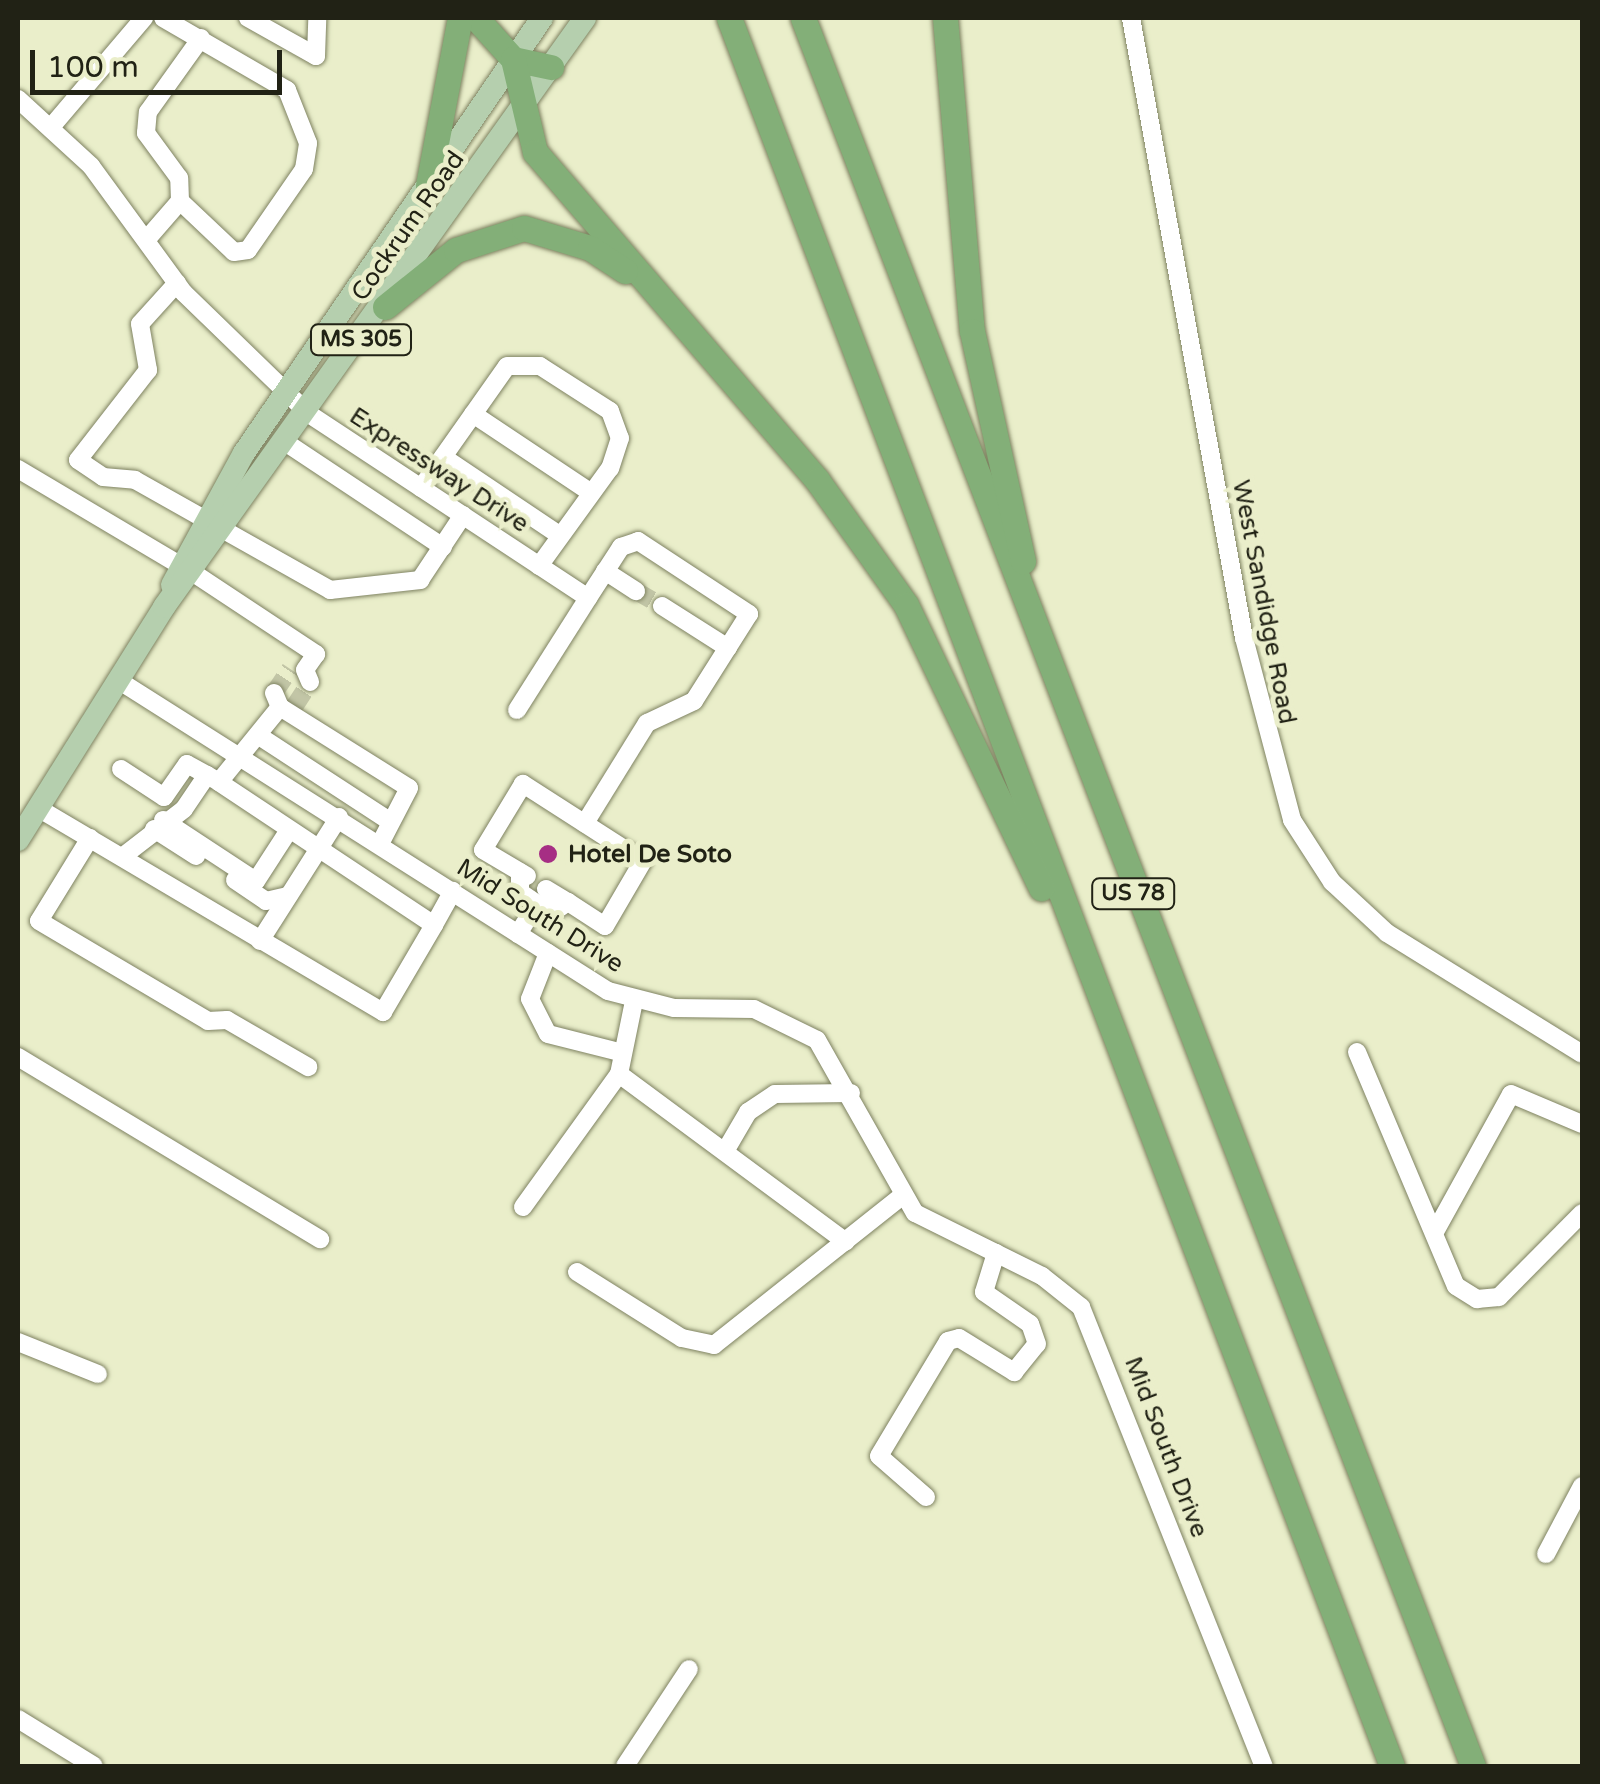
<!DOCTYPE html>
<html>
<head>
<meta charset="utf-8">
<style>
  body { margin:0 }
  #map { position:relative; width:1600px; height:1784px; overflow:hidden; background:#eaeeca; font-family:"Varela Round",sans-serif }
  div>[style] { position:absolute }
  .minor-tunnel>* { height:18px; margin-top:-9px; transform-origin:0; background:repeating-linear-gradient(90deg,#c2c5a6 0 18px,transparent 0 27px) }
  .roads { filter:drop-shadow(0 0 2px #7e8261) drop-shadow(0 0 2px #7e8261) }
  .minor>* { height:18px; margin:-9px; padding:0 9px; transform-origin:9px; border-radius:9px; background:#fff }
  .major>* { height:22px; margin:-11px; padding:0 11px; transform-origin:11px; border-radius:11px; background:#b5cfae }
  .highway>* { height:25px; margin:-12.5px; padding:0 12.5px; transform-origin:12.5px; border-radius:12.5px; background:#83af78 }
  .dots>* { width:28px; height:28px; translate:-50% -50%; box-sizing:border-box; border:5px solid #eaeeca; border-radius:50% }
  span { translate:-50% -50%; white-space:nowrap; text-align:center; line-height:1.15; -webkit-text-stroke:10px #eaeeca; paint-order:stroke }
  .shield-label span { padding:2px 8px; background:#eaeeca; border:2px solid; border-radius:8px; -webkit-text-stroke-width:0 }
  .shield-label { font-size:22px; color:#212215; font-weight:700 }
  .street-label { font-size:25px; color:#212215 }
  .poi-label { font-size:25px; color:#212215; font-weight:700 }
  .left { translate:0 -50%; text-align:left }
  .frame { position:absolute; inset:0; border:20px solid #212215; pointer-events:none }
  .scale { position:absolute; left:30px; top:50px; width:252px; height:45px; box-sizing:border-box; border:5px solid #212215; border-top:0; padding-left:12px; font-size:30px; line-height:35px; white-space:nowrap; color:#212215; -webkit-text-stroke:8px #eaeeca; paint-order:stroke }
</style>
</head>
<body>
<div id="map">
  <div class="minor-tunnel">
    <i style="left:636px;top:591px;width:30px;rotate:30deg"></i>
    <i style="left:274px;top:693px;width:29px;rotate:-56deg"></i>
    <i style="left:294px;top:707px;width:30px;rotate:-57deg"></i>
  </div>
  <div class="roads">
    <div class="minor">
      <i style="left:248px;top:18px;width:78px;rotate:29.2deg"></i>
      <i style="left:316px;top:56px;width:38px;rotate:-88deg"></i>
      <i style="left:1131px;top:18px;width:630px;rotate:79.67deg"></i>
      <i style="left:1244px;top:638px;width:188px;rotate:75.2deg"></i>
      <i style="left:1292px;top:820px;width:74px;rotate:57.2deg"></i>
      <i style="left:1332px;top:882px;width:75px;rotate:42.8deg"></i>
      <i style="left:1387px;top:933px;width:229px;rotate:31.8deg"></i>
      <i style="left:18px;top:99px;width:99px;rotate:42.5deg"></i>
      <i style="left:91px;top:166px;width:157px;rotate:53.8deg"></i>
      <i style="left:184px;top:293px;width:174px;rotate:44.1deg"></i>
      <i style="left:309px;top:414px;width:334px;rotate:33.4deg"></i>
      <i style="left:588px;top:598px;width:61px;rotate:-57.1deg"></i>
      <i style="left:621px;top:547px;width:18px;rotate:-19deg"></i>
      <i style="left:638px;top:541px;width:133px;rotate:33.3deg"></i>
      <i style="left:749px;top:614px;width:103px;rotate:122.3deg"></i>
      <i style="left:694px;top:701px;width:52px;rotate:154.9deg"></i>
      <i style="left:647px;top:723px;width:118px;rotate:121.8deg"></i>
      <i style="left:52px;top:126px;width:142px;rotate:-49.6deg"></i>
      <i style="left:180px;top:201px;width:23px;rotate:-92deg"></i>
      <i style="left:179px;top:178px;width:56px;rotate:-126.3deg"></i>
      <i style="left:146px;top:133px;width:21px;rotate:-85deg"></i>
      <i style="left:148px;top:112px;width:91px;rotate:-54.4deg"></i>
      <i style="left:147px;top:239px;width:50px;rotate:-49deg"></i>
      <i style="left:180px;top:201px;width:74px;rotate:43.4deg"></i>
      <i style="left:234px;top:252px;width:14px;rotate:-8deg"></i>
      <i style="left:248px;top:250px;width:98px;rotate:-55.3deg"></i>
      <i style="left:304px;top:169px;width:26px;rotate:-81deg"></i>
      <i style="left:308px;top:143px;width:57px;rotate:-111.6deg"></i>
      <i style="left:287px;top:90px;width:143px;rotate:-149.9deg"></i>
      <i style="left:177px;top:283px;width:55px;rotate:132.1deg"></i>
      <i style="left:140px;top:324px;width:47px;rotate:80.1deg"></i>
      <i style="left:148px;top:370px;width:114px;rotate:127.9deg"></i>
      <i style="left:78px;top:460px;width:30px;rotate:34deg"></i>
      <i style="left:103px;top:477px;width:32px;rotate:5deg"></i>
      <i style="left:135px;top:480px;width:224px;rotate:29.4deg"></i>
      <i style="left:330px;top:590px;width:91px;rotate:-6.3deg"></i>
      <i style="left:420px;top:580px;width:78px;rotate:-56.5deg"></i>
      <i style="left:473px;top:414px;width:141px;rotate:33.7deg"></i>
      <i style="left:288px;top:444px;width:186px;rotate:33.6deg"></i>
      <i style="left:443px;top:457px;width:140px;rotate:33.9deg"></i>
      <i style="left:18px;top:469px;width:188px;rotate:30.7deg"></i>
      <i style="left:421px;top:488px;width:149px;rotate:-54.8deg"></i>
      <i style="left:507px;top:366px;width:33px"></i>
      <i style="left:540px;top:366px;width:83px;rotate:32.7deg"></i>
      <i style="left:610px;top:411px;width:29px;rotate:70deg"></i>
      <i style="left:620px;top:438px;width:32px;rotate:108deg"></i>
      <i style="left:610px;top:468px;width:121px;rotate:125.9deg"></i>
      <i style="left:605px;top:571px;width:37px;rotate:33deg"></i>
      <i style="left:192px;top:572px;width:149px;rotate:33.5deg"></i>
      <i style="left:316px;top:654px;width:19px;rotate:125deg"></i>
      <i style="left:305px;top:670px;width:13px;rotate:67deg"></i>
      <i style="left:662px;top:606px;width:78px;rotate:32.5deg"></i>
      <i style="left:118px;top:680px;width:580px;rotate:32.4deg"></i>
      <i style="left:608px;top:991px;width:68px;rotate:14.4deg"></i>
      <i style="left:674px;top:1008px;width:80px;rotate:0.7deg"></i>
      <i style="left:754px;top:1009px;width:70px;rotate:26.2deg"></i>
      <i style="left:817px;top:1040px;width:199px;rotate:60.5deg"></i>
      <i style="left:915px;top:1213px;width:142px;rotate:26.4deg"></i>
      <i style="left:1042px;top:1276px;width:50px;rotate:38.5deg"></i>
      <i style="left:1081px;top:1307px;width:494px;rotate:68.3deg"></i>
      <i style="left:274px;top:693px;width:15px;rotate:67deg"></i>
      <i style="left:280px;top:707px;width:152px;rotate:32.1deg"></i>
      <i style="left:409px;top:788px;width:63px;rotate:117.4deg"></i>
      <i style="left:517px;top:710px;width:133px;rotate:-57.6deg"></i>
      <i style="left:259px;top:736px;width:154px;rotate:33.1deg"></i>
      <i style="left:121px;top:769px;width:51px;rotate:33.1deg"></i>
      <i style="left:164px;top:797px;width:40px;rotate:-55.1deg"></i>
      <i style="left:187px;top:764px;width:23px;rotate:29deg"></i>
      <i style="left:38px;top:808px;width:401px;rotate:30.6deg"></i>
      <i style="left:383px;top:1012px;width:101px;rotate:-59.6deg"></i>
      <i style="left:434px;top:925px;width:258px;rotate:-146.4deg"></i>
      <i style="left:219px;top:782px;width:97px;rotate:-50.9deg"></i>
      <i style="left:163px;top:820px;width:111px;rotate:33.3deg"></i>
      <i style="left:256px;top:881px;width:61px;rotate:-57.1deg"></i>
      <i style="left:154px;top:829px;width:50px;rotate:32.7deg"></i>
      <i style="left:90px;top:838px;width:97px;rotate:121.6deg"></i>
      <i style="left:39px;top:921px;width:196px;rotate:30.6deg"></i>
      <i style="left:208px;top:1021px;width:19px;rotate:-3deg"></i>
      <i style="left:227px;top:1020px;width:94px;rotate:30.1deg"></i>
      <i style="left:122px;top:857px;width:78px;rotate:-37.7deg"></i>
      <i style="left:184px;top:809px;width:41px;rotate:-55.9deg"></i>
      <i style="left:207px;top:775px;width:14px;rotate:30deg"></i>
      <i style="left:520px;top:872px;width:20px;rotate:90deg"></i>
      <i style="left:520px;top:892px;width:21px;rotate:35deg"></i>
      <i style="left:235px;top:880px;width:37px;rotate:34deg"></i>
      <i style="left:266px;top:901px;width:23px;rotate:-13deg"></i>
      <i style="left:546px;top:889px;width:26px;rotate:31deg"></i>
      <i style="left:434px;top:925px;width:39px;rotate:-61deg"></i>
      <i style="left:518px;top:934px;width:36px;rotate:-58deg"></i>
      <i style="left:537px;top:904px;width:19px;rotate:21deg"></i>
      <i style="left:555px;top:911px;width:16px;rotate:-35deg"></i>
      <i style="left:568px;top:902px;width:44px;rotate:33deg"></i>
      <i style="left:605px;top:926px;width:75px;rotate:-59.7deg"></i>
      <i style="left:643px;top:861px;width:143px;rotate:-147.3deg"></i>
      <i style="left:523px;top:784px;width:77px;rotate:121.2deg"></i>
      <i style="left:483px;top:850px;width:51px;rotate:30.6deg"></i>
      <i style="left:260px;top:941px;width:147px;rotate:-57.5deg"></i>
      <i style="left:548px;top:953px;width:49px;rotate:111.4deg"></i>
      <i style="left:530px;top:999px;width:39px;rotate:63deg"></i>
      <i style="left:548px;top:1034px;width:77px;rotate:14.2deg"></i>
      <i style="left:634px;top:1001px;width:75px;rotate:101.6deg"></i>
      <i style="left:619px;top:1074px;width:282px;rotate:36.5deg"></i>
      <i style="left:1357px;top:1052px;width:254px;rotate:67.1deg"></i>
      <i style="left:1456px;top:1286px;width:25px;rotate:32deg"></i>
      <i style="left:1477px;top:1299px;width:22px;rotate:-5deg"></i>
      <i style="left:1499px;top:1297px;width:118px;rotate:-45.3deg"></i>
      <i style="left:18px;top:1057px;width:353px;rotate:31.1deg"></i>
      <i style="left:727px;top:1148px;width:42px;rotate:-59.7deg"></i>
      <i style="left:748px;top:1112px;width:32px;rotate:-34deg"></i>
      <i style="left:775px;top:1094px;width:76px;rotate:-0.8deg"></i>
      <i style="left:523px;top:1207px;width:164px;rotate:-54.2deg"></i>
      <i style="left:1436px;top:1230px;width:155px;rotate:-61.1deg"></i>
      <i style="left:1511px;top:1094px;width:77px;rotate:22.9deg"></i>
      <i style="left:577px;top:1272px;width:124px;rotate:32.2deg"></i>
      <i style="left:682px;top:1338px;width:33px;rotate:12deg"></i>
      <i style="left:714px;top:1345px;width:240px;rotate:-38.4deg"></i>
      <i style="left:18px;top:1342px;width:86px;rotate:21.8deg"></i>
      <i style="left:926px;top:1497px;width:62px;rotate:-138.9deg"></i>
      <i style="left:879px;top:1456px;width:134px;rotate:-59deg"></i>
      <i style="left:948px;top:1341px;width:11px;rotate:-15deg"></i>
      <i style="left:959px;top:1338px;width:65px;rotate:31.7deg"></i>
      <i style="left:1014px;top:1372px;width:36px;rotate:-51deg"></i>
      <i style="left:1037px;top:1344px;width:21px;rotate:-109deg"></i>
      <i style="left:1030px;top:1324px;width:56px;rotate:-145.2deg"></i>
      <i style="left:984px;top:1292px;width:41px;rotate:-72.9deg"></i>
      <i style="left:1546px;top:1554px;width:77px;rotate:-62.1deg"></i>
      <i style="left:18px;top:1719px;width:89px;rotate:31.7deg"></i>
      <i style="left:625px;top:1766px;width:116px;rotate:-56.6deg"></i>
    </div>
    <div class="major">
      <i style="left:172px;top:585px;width:150px;rotate:-61.4deg"></i>
      <i style="left:244px;top:453px;width:527px;rotate:-55.59deg"></i>
      <i style="left:18px;top:840px;width:275px;rotate:-57.9deg"></i>
      <i style="left:164px;top:607px;width:724px;rotate:-54.44deg"></i>
    </div>
    <div class="highway">
      <i style="left:476px;top:18px;width:55px;rotate:47.9deg"></i>
      <i style="left:513px;top:59px;width:39px;rotate:12deg"></i>
      <i style="left:729px;top:18px;width:1870px;rotate:69.23deg"></i>
      <i style="left:803px;top:18px;width:1872px;rotate:69.03deg"></i>
      <i style="left:945px;top:18px;width:314px;rotate:85.1deg"></i>
      <i style="left:972px;top:331px;width:236px;rotate:77.5deg"></i>
      <i style="left:513px;top:59px;width:96px;rotate:76.7deg"></i>
      <i style="left:535px;top:152px;width:433px;rotate:49.3deg"></i>
      <i style="left:817px;top:480px;width:153px;rotate:54.5deg"></i>
      <i style="left:906px;top:605px;width:314px;rotate:64.5deg"></i>
      <i style="left:428px;top:185px;width:170px;rotate:-79.2deg"></i>
      <i style="left:385px;top:307px;width:91px;rotate:-38.8deg"></i>
      <i style="left:456px;top:250px;width:71px;rotate:-17.9deg"></i>
      <i style="left:524px;top:228px;width:69px;rotate:16.9deg"></i>
      <i style="left:590px;top:248px;width:42px;rotate:33.3deg"></i>
    </div>
  </div>
  <div class="dots">
    <i style="left:548px;top:854px;background:#a62e84"></i>
  </div>
  <div class="shield-label">
    <span style="left:361px;top:340px">MS 305</span>
    <span style="left:1133px;top:894px">US 78</span>
  </div>
  <div class="street-label">
    <span style="left:408px;top:226px;rotate:-55deg">Cockrum Road</span>
    <span style="left:439px;top:470px;rotate:33deg">Expressway Drive</span>
    <span style="left:1264px;top:602px;rotate:79deg">West Sandidge Road</span>
    <span style="left:540px;top:916px;rotate:32deg">Mid South Drive</span>
    <span style="left:1166px;top:1447px;rotate:69deg">Mid South Drive</span>
  </div>
  <div class="poi-label">
    <span class="left" style="left:568px;top:854px">Hotel De Soto</span>
  </div>
  <div class="frame"></div>
  <div class="scale">100 m</div>
</div>
</body>
</html>
